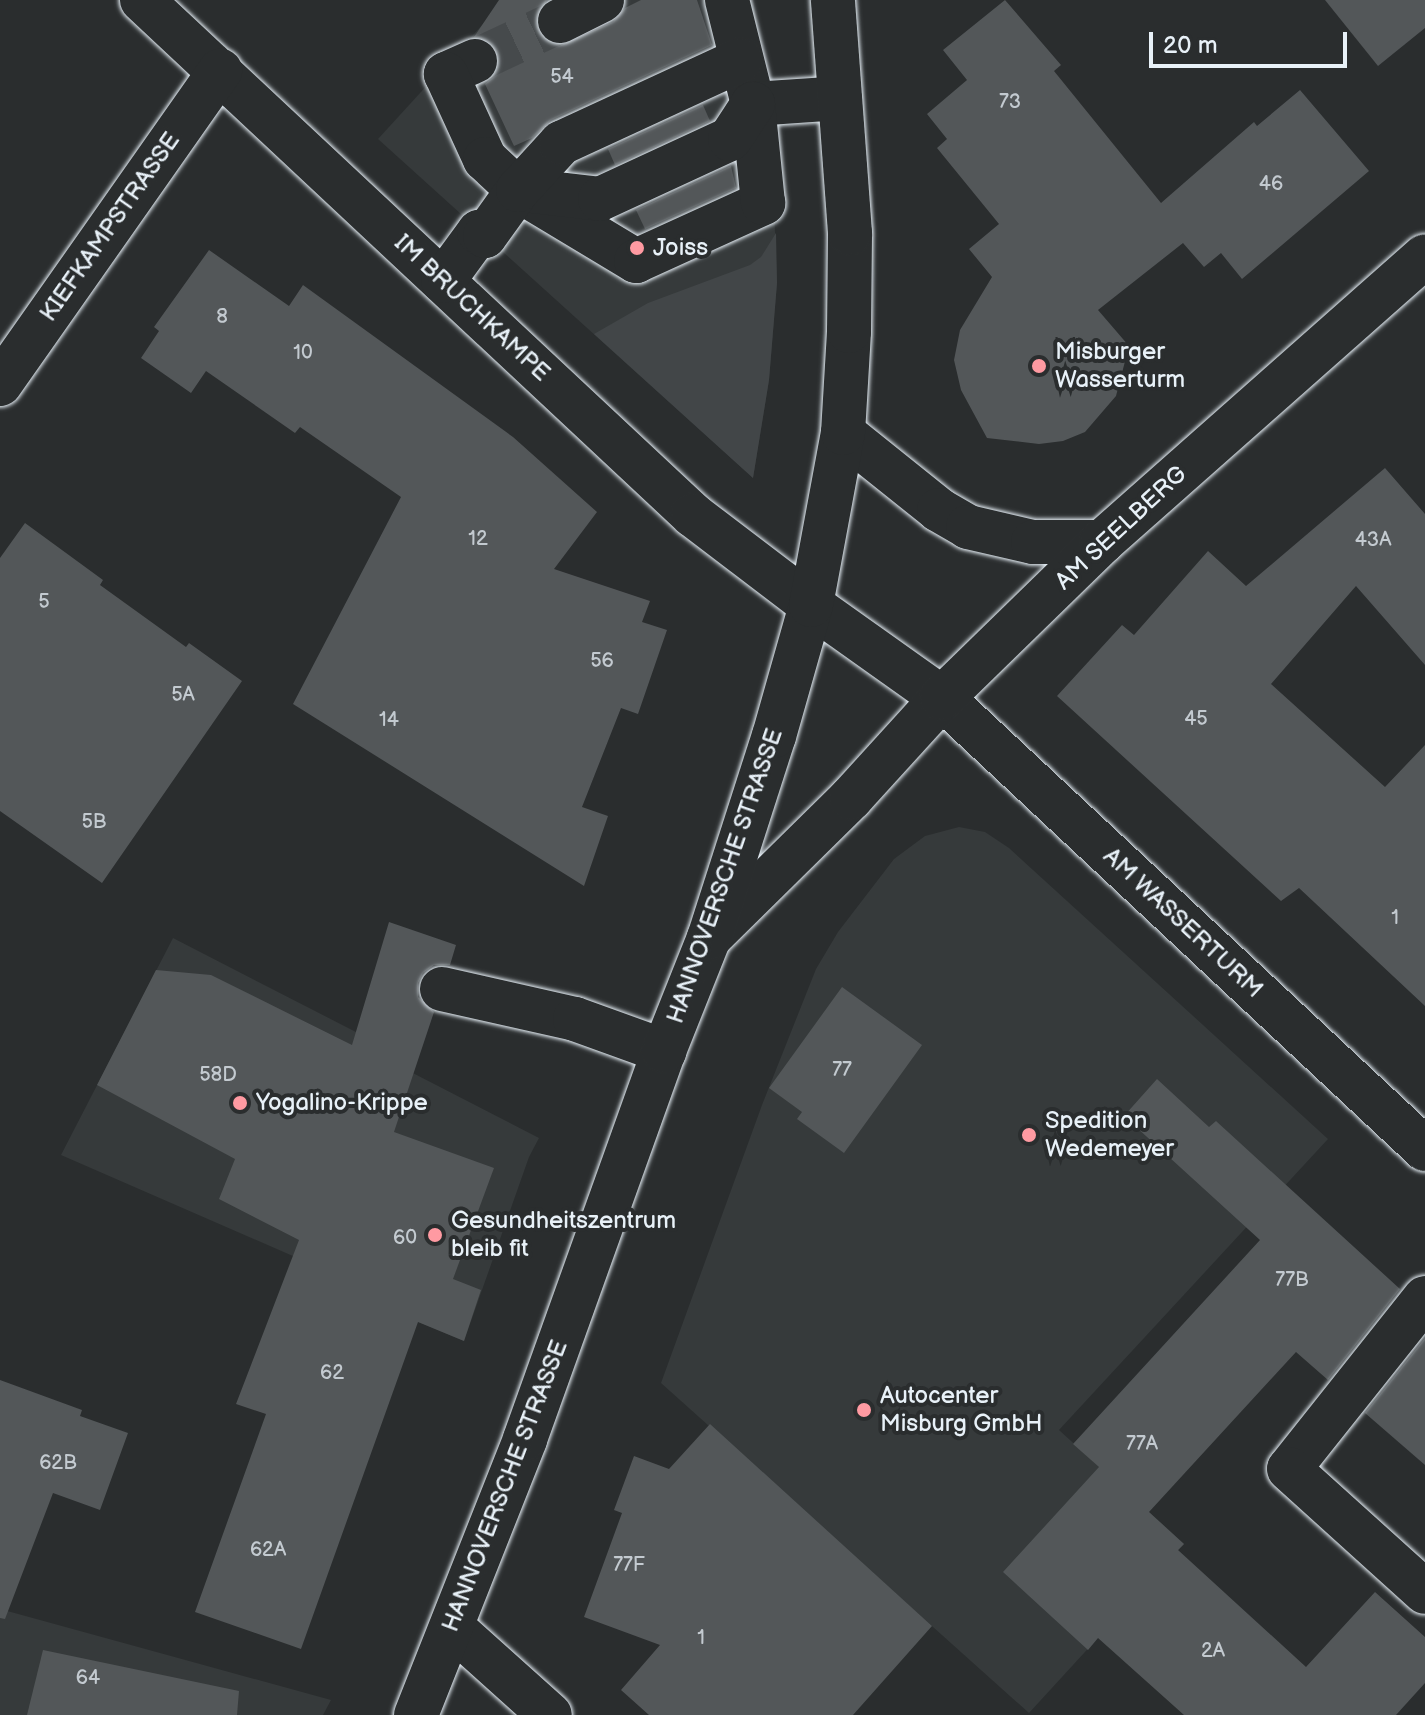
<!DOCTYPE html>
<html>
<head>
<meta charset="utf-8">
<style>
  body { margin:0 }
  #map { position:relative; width:1425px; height:1715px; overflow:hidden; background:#2a2d2e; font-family:"Balsamiq Sans",sans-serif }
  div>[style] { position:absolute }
  .built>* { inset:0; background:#363a3b }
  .green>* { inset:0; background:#424648 }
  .building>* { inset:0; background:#535759 }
  .minor-tunnel>* { height:44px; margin-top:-22px; transform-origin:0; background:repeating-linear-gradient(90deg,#464a4c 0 44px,transparent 0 66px) }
  .roads { filter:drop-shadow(0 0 2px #e8f1f8) drop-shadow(0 0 2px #e8f1f8) }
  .minor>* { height:44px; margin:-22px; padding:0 22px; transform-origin:22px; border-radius:22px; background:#2a2d2e }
  .major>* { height:44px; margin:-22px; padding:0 22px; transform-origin:22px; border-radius:22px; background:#2a2d2e }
  .dots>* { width:22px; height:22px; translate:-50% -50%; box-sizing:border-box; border:4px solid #2a2d2e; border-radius:50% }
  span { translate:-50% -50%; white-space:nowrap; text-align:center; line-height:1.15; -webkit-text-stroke:8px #2a2d2e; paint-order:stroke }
  .number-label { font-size:20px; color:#c3cad0 }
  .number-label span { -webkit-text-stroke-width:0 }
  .street-label { font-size:24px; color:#e8f1f8 }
  .poi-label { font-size:24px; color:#e8f1f8 }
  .left { translate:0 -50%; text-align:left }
  .scale { position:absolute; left:1149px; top:32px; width:198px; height:36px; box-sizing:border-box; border:4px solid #e8f1f8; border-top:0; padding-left:10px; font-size:24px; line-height:28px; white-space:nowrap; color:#e8f1f8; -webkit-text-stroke:6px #2a2d2e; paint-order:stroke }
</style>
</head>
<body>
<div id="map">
  <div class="built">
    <i style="clip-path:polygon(505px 0,753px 0,770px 103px,777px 283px,769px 380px,753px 478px,378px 139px)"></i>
    <i style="clip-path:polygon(959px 827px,985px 832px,1009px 848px,1328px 1139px,1059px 1430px,1184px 1544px,1029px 1713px,661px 1383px,762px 1105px,816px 969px,838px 932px,894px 859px,925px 836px)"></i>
    <i style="clip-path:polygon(173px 938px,389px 1049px,405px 1069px,539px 1138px,529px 1157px,464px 1341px,409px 1318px,302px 1260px,61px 1155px)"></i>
    <i style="clip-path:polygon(0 1609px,200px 1664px,331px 1700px,323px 1715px,0 1715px)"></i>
  </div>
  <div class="green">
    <i style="clip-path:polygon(776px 233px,777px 283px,769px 380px,753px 478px,594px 334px,648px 303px,750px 265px,761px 257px)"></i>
  </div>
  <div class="building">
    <i style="clip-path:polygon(499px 0,547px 0,535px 19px,537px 31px,547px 42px,559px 46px,613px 22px,625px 8px,641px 0,697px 0,712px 45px,551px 120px,532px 138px,514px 146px,485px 84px,496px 75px,500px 63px,498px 52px,489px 40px,474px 37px)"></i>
    <i style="clip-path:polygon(1005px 0,1061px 65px,1054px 71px,1161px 203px,1254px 122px,1257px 126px,1300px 90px,1369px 171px,1242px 279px,1221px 253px,1204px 267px,1183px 243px,1098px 310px,1129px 346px,1116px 396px,1085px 432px,1063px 441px,1039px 444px,987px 438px,961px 390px,954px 360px,960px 330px,992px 277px,969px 249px,999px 224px,937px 148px,947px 139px,927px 114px,967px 80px,943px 50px)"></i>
    <i style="clip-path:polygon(1325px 0,1425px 0,1425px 28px,1378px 66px)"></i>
    <i style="clip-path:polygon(703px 105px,710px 121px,615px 165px,608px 149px)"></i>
    <i style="clip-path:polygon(731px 166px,736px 188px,645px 229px,636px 210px)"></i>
    <i style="clip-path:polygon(209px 250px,289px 306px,303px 285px,513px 437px,597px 512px,554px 569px,650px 601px,642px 622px,667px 630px,638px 714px,621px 708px,582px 807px,608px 816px,584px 886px,293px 704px,401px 497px,300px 427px,295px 433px,206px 371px,191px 393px,141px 358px,159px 331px,154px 327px)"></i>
    <i style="clip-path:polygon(1385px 468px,1425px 514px,1425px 665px,1356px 586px,1271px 684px,1385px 787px,1425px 745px,1425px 1006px,1299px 888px,1281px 901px,1057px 696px,1122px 625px,1134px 635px,1208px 551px,1246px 586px)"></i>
    <i style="clip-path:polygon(25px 523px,103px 580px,100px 585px,186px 647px,189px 643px,242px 681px,102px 883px,0 811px,0 558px)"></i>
    <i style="clip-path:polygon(389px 922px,456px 945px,450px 965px,434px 965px,423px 973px,418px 983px,418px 997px,434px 1012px,394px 1132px,494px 1168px,453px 1279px,481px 1290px,464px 1341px,418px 1322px,301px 1649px,195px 1612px,266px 1414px,236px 1404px,299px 1240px,219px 1199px,235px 1159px,97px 1085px,156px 970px,211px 975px,352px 1045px)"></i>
    <i style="clip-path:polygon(842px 987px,922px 1045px,844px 1153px,797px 1119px,802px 1112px,769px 1088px)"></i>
    <i style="clip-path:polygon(1157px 1079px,1209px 1127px,1216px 1121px,1400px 1289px,1328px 1380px,1296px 1352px,1149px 1512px,1184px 1544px,1178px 1550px,1306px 1667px,1375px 1592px,1425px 1637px,1425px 1683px,1396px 1715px,1184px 1715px,1098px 1638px,1088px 1650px,1003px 1572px,1099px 1467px,1073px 1444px,1260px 1240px,1124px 1116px)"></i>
    <i style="clip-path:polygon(1425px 1338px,1425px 1465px,1365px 1413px)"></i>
    <i style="clip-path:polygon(0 1380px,82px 1410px,80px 1416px,128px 1433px,100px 1510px,53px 1493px,5px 1619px,0 1618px)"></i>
    <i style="clip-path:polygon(710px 1424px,932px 1626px,853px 1715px,649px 1715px,621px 1690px,660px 1645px,584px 1617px,622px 1513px,614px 1510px,634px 1456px,669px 1469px)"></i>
    <i style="clip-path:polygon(43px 1650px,239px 1691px,237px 1715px,27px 1715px)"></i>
  </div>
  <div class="minor-tunnel">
    <i style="left:475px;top:61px;width:94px;rotate:-25.2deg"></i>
  </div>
  <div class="roads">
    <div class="minor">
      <i style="left:142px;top:0;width:754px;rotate:43.07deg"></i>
      <i style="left:693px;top:515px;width:148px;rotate:37.3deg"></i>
      <i style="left:811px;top:605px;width:161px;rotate:35.4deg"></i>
      <i style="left:942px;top:698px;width:661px;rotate:43.04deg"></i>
      <i style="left:727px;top:0;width:107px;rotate:76deg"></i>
      <i style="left:753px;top:104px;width:87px;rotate:-3.9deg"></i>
      <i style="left:560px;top:21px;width:47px;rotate:-26.6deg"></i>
      <i style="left:475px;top:61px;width:32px;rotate:156deg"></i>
      <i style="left:446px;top:74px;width:94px;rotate:65.4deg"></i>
      <i style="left:485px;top:159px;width:45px;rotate:43.2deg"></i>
      <i style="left:518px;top:190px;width:138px;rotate:31deg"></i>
      <i style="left:636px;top:261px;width:140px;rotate:-24.5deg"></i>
      <i style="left:763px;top:203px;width:100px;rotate:-95.8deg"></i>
      <i style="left:532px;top:191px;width:68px;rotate:6.7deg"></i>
      <i style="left:600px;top:199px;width:143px;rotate:-24.8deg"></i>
      <i style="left:730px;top:139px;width:42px;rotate:-56.7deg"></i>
      <i style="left:443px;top:281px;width:61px;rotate:-53.7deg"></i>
      <i style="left:479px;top:232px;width:7px;rotate:34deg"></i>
      <i style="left:485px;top:236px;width:57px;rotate:-54.3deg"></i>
      <i style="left:518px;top:190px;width:64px;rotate:-47.5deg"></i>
      <i style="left:561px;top:143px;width:198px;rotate:-24.8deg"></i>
      <i style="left:0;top:384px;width:383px;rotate:-54.9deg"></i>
      <i style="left:843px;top:433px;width:123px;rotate:38.7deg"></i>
      <i style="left:939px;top:510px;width:34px;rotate:30deg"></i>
      <i style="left:968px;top:527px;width:67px;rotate:13deg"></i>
      <i style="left:1033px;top:542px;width:69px"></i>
      <i style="left:709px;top:938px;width:199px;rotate:-44.6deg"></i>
      <i style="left:851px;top:798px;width:135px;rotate:-47.7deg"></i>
      <i style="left:942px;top:698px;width:223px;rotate:-44.3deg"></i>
      <i style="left:1102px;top:542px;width:431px;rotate:-41.5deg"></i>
      <i style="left:442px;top:989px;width:136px;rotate:12.7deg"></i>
      <i style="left:575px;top:1019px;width:95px;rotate:19.8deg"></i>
      <i style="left:1425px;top:1298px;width:218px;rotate:128.5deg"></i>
      <i style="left:1289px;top:1469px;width:183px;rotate:42.1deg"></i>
      <i style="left:453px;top:1628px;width:130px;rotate:41.9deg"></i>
    </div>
    <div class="major">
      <i style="left:416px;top:1715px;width:297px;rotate:-68.4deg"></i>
      <i style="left:525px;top:1439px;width:412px;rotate:-70.3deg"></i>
      <i style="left:664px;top:1051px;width:122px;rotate:-68.3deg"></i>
      <i style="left:709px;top:938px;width:212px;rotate:-72.2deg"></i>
      <i style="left:774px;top:736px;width:136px;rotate:-74.2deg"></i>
      <i style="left:811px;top:605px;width:175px;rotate:-79.5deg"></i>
      <i style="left:843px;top:433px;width:102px;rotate:-86.6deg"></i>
      <i style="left:849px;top:331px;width:98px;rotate:-89.4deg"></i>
      <i style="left:850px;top:233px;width:234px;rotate:-94.2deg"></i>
    </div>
  </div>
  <div class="dots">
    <i style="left:637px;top:248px;background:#ff9aa2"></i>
    <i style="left:1039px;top:366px;background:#ff9aa2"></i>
    <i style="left:240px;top:1103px;background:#ff9aa2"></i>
    <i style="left:1029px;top:1135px;background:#ff9aa2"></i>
    <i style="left:435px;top:1235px;background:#ff9aa2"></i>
    <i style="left:864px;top:1410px;background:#ff9aa2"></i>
  </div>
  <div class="number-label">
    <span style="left:562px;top:77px">54</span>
    <span style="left:1010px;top:102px">73</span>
    <span style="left:1271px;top:184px">46</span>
    <span style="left:222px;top:317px">8</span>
    <span style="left:303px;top:353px">10</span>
    <span style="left:478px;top:539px">12</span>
    <span style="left:1373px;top:540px">43A</span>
    <span style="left:44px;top:602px">5</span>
    <span style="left:602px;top:661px">56</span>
    <span style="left:183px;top:695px">5A</span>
    <span style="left:1196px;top:719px">45</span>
    <span style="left:389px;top:720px">14</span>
    <span style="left:94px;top:822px">5B</span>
    <span style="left:1395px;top:918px">1</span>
    <span style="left:842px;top:1070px">77</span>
    <span style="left:218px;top:1075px">58D</span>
    <span style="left:405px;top:1238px">60</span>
    <span style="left:1292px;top:1280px">77B</span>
    <span style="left:332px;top:1373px">62</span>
    <span style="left:1142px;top:1444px">77A</span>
    <span style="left:58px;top:1463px">62B</span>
    <span style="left:268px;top:1550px">62A</span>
    <span style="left:629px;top:1565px">77F</span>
    <span style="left:701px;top:1638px">1</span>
    <span style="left:1213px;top:1651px">2A</span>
    <span style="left:88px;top:1678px">64</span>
  </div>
  <div class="street-label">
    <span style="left:110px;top:227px;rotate:-55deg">KIEFKAMPSTRASSE</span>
    <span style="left:472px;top:308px;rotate:43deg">IM BRUCHKAMPE</span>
    <span style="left:1121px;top:528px;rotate:-43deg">AM SEELBERG</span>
    <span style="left:725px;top:876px;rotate:-71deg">HANNOVERSCHE STRASSE</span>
    <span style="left:1183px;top:923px;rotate:43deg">AM WASSERTURM</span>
    <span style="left:505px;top:1486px;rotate:-69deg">HANNOVERSCHE STRASSE</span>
  </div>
  <div class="poi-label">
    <span class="left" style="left:653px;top:248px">Joiss</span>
    <span class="left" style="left:1055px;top:366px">Misburger<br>Wasserturm</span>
    <span class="left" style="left:256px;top:1103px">Yogalino-Krippe</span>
    <span class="left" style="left:1045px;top:1135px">Spedition<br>Wedemeyer</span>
    <span class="left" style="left:451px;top:1235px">Gesundheitszentrum<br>bleib fit</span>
    <span class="left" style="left:880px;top:1410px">Autocenter<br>Misburg GmbH</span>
  </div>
  <div class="scale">20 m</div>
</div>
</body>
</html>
